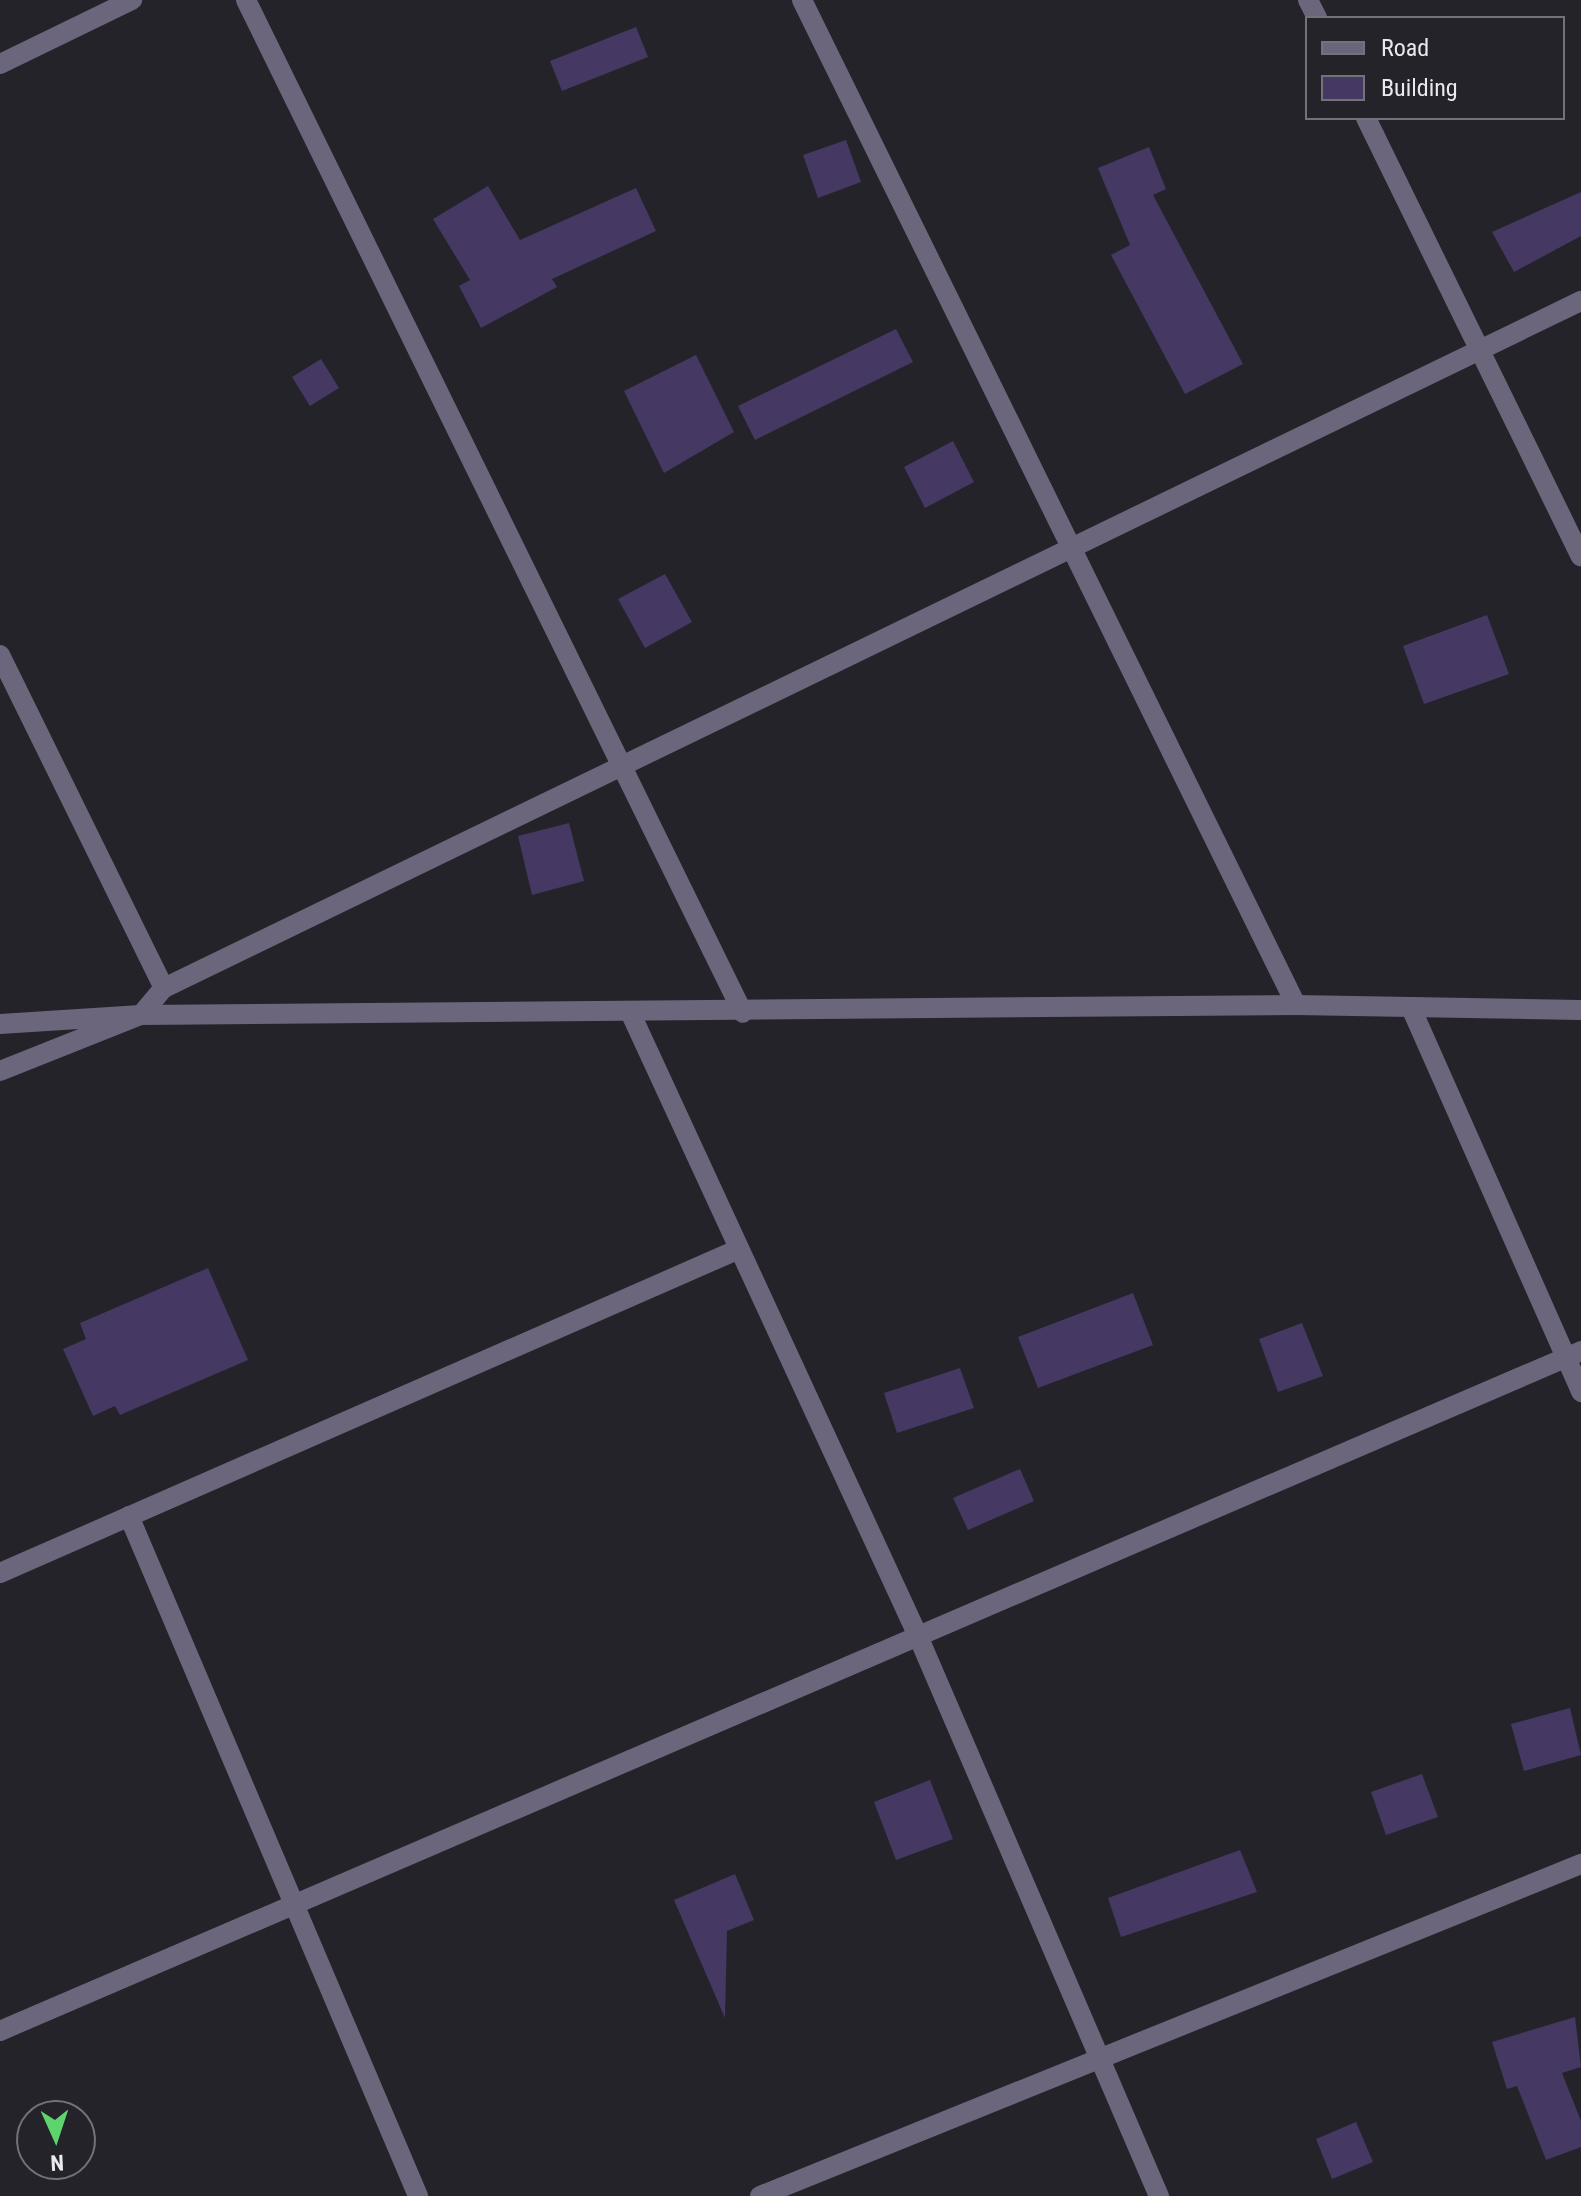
<!DOCTYPE html>
<html>
<head>
<meta charset="utf-8">
<style>
  body { margin:0 }
  #map { position:relative; width:1581px; height:2196px; overflow:hidden; background:#24232a; font-family:"Roboto Condensed",sans-serif }
  div>[style] { position:absolute }
  .building>* { inset:0; background:#453863 }
  .minor>* { height:20px; margin:-10px; padding:0 10px; transform-origin:10px; border-radius:10px; background:#6b667b }
  .tertiary>* { height:20px; margin:-10px; padding:0 10px; transform-origin:10px; border-radius:10px; background:#6b667b }
  span { translate:-50% -50%; white-space:nowrap; text-align:center; line-height:1.15; -webkit-text-stroke:7px #24232a; paint-order:stroke }
  .legend { position:absolute; left:1305px; top:16px; width:260px; height:104px; box-sizing:border-box; background:#24232a; border:2px solid #737278; margin:0; padding:10px 14px; list-style:none; font-size:24px; color:#eae9ed }
  .legend li { display:flex; align-items:center; gap:16px; height:40px }
  .legend b { width:40px; border:2px solid #737278 }
  .north { position:absolute; left:16px; top:2100px; width:80px; height:80px; box-sizing:border-box; background:#24232a; border:2px solid #737278; border-radius:50%; rotate:177deg; font-size:22px; font-weight:700; line-height:32px; text-align:center; color:#eae9ed }
  .north::after { content:''; display:block; margin:auto; width:28px; height:36px; background:#5dd56c; clip-path:polygon(50% 0,100% 100%,50% 72%,0 100%) }
</style>
</head>
<body>
<div id="map">
  <div class="building">
    <i style="clip-path:polygon(636px 27px,648px 57px,562px 91px,550px 61px)"></i>
    <i style="clip-path:polygon(846px 140px,861px 182px,818px 198px,803px 155px)"></i>
    <i style="clip-path:polygon(1149px 147px,1166px 189px,1153px 195px,1243px 364px,1185px 394px,1111px 255px,1130px 245px,1098px 168px)"></i>
    <i style="clip-path:polygon(488px 186px,520px 240px,636px 188px,656px 231px,552px 279px,557px 287px,481px 328px,459px 286px,470px 280px,433px 219px)"></i>
    <i style="clip-path:polygon(1581px 192px,1581px 236px,1514px 272px,1492px 232px)"></i>
    <i style="clip-path:polygon(896px 329px,913px 362px,755px 440px,738px 406px)"></i>
    <i style="clip-path:polygon(696px 355px,734px 432px,664px 473px,624px 391px)"></i>
    <i style="clip-path:polygon(321px 359px,339px 388px,310px 406px,292px 377px)"></i>
    <i style="clip-path:polygon(953px 441px,974px 482px,925px 508px,904px 467px)"></i>
    <i style="clip-path:polygon(665px 574px,692px 622px,645px 648px,618px 599px)"></i>
    <i style="clip-path:polygon(1487px 615px,1509px 674px,1424px 704px,1403px 646px)"></i>
    <i style="clip-path:polygon(569px 823px,584px 881px,532px 895px,518px 836px)"></i>
    <i style="clip-path:polygon(208px 1268px,248px 1360px,120px 1415px,115px 1406px,93px 1416px,63px 1349px,86px 1339px,80px 1323px)"></i>
    <i style="clip-path:polygon(1133px 1293px,1153px 1345px,1038px 1388px,1018px 1337px)"></i>
    <i style="clip-path:polygon(1302px 1323px,1323px 1376px,1278px 1392px,1259px 1339px)"></i>
    <i style="clip-path:polygon(960px 1368px,974px 1408px,897px 1433px,884px 1393px)"></i>
    <i style="clip-path:polygon(1020px 1469px,1034px 1501px,968px 1530px,953px 1498px)"></i>
    <i style="clip-path:polygon(1570px 1708px,1581px 1755px,1524px 1771px,1511px 1724px)"></i>
    <i style="clip-path:polygon(1422px 1774px,1438px 1817px,1386px 1835px,1371px 1792px)"></i>
    <i style="clip-path:polygon(930px 1780px,953px 1839px,896px 1860px,874px 1802px)"></i>
    <i style="clip-path:polygon(1240px 1850px,1257px 1892px,1121px 1937px,1108px 1898px)"></i>
    <i style="clip-path:polygon(735px 1874px,754px 1920px,727px 1931px,725px 2018px,674px 1900px)"></i>
    <i style="clip-path:polygon(1575px 2017px,1581px 2067px,1562px 2073px,1581px 2121px,1581px 2147px,1546px 2160px,1517px 2086px,1507px 2089px,1492px 2042px)"></i>
    <i style="clip-path:polygon(1356px 2122px,1373px 2162px,1332px 2179px,1316px 2139px)"></i>
  </div>
  <div class="minor">
    <i style="left:246px;top:0;width:1128px;rotate:63.87deg"></i>
    <i style="left:802px;top:0;width:1120px;rotate:63.82deg"></i>
    <i style="left:1308px;top:0;width:20px;rotate:63deg"></i>
    <i style="left:0;top:64px;width:147px;rotate:-25.9deg"></i>
    <i style="left:1366px;top:118px;width:488px;rotate:63.9deg"></i>
    <i style="left:0;top:655px;width:371px;rotate:63.8deg"></i>
    <i style="left:1412px;top:1010px;width:418px;rotate:66.1deg"></i>
    <i style="left:631px;top:1014px;width:685px;rotate:65.23deg"></i>
    <i style="left:918px;top:1636px;width:610px;rotate:66.72deg"></i>
    <i style="left:0;top:1071px;width:152px;rotate:-21.7deg"></i>
    <i style="left:141px;top:1015px;width:35px;rotate:-50deg"></i>
    <i style="left:164px;top:988px;width:1575px;rotate:-25.87deg"></i>
    <i style="left:129px;top:1516px;width:739px;rotate:66.97deg"></i>
    <i style="left:0;top:1573px;width:807px;rotate:-23.67deg"></i>
    <i style="left:0;top:2031px;width:1721px;rotate:-23.27deg"></i>
    <i style="left:760px;top:2196px;width:886px;rotate:-22.02deg"></i>
  </div>
  <div class="tertiary">
    <i style="left:0;top:1024px;width:141px;rotate:-3.7deg"></i>
    <i style="left:141px;top:1015px;width:1155px;rotate:-0.5deg"></i>
    <i style="left:1296px;top:1005px;width:285px;rotate:1deg"></i>
  </div>
  <ul class="legend">
  <li><b style="height:10px;background:#6b667b"></b>Road</li>
  <li><b style="height:22px;background:#453863"></b>Building</li>
  </ul>
  <div class="north">N</div>
</div>
</body>
</html>
